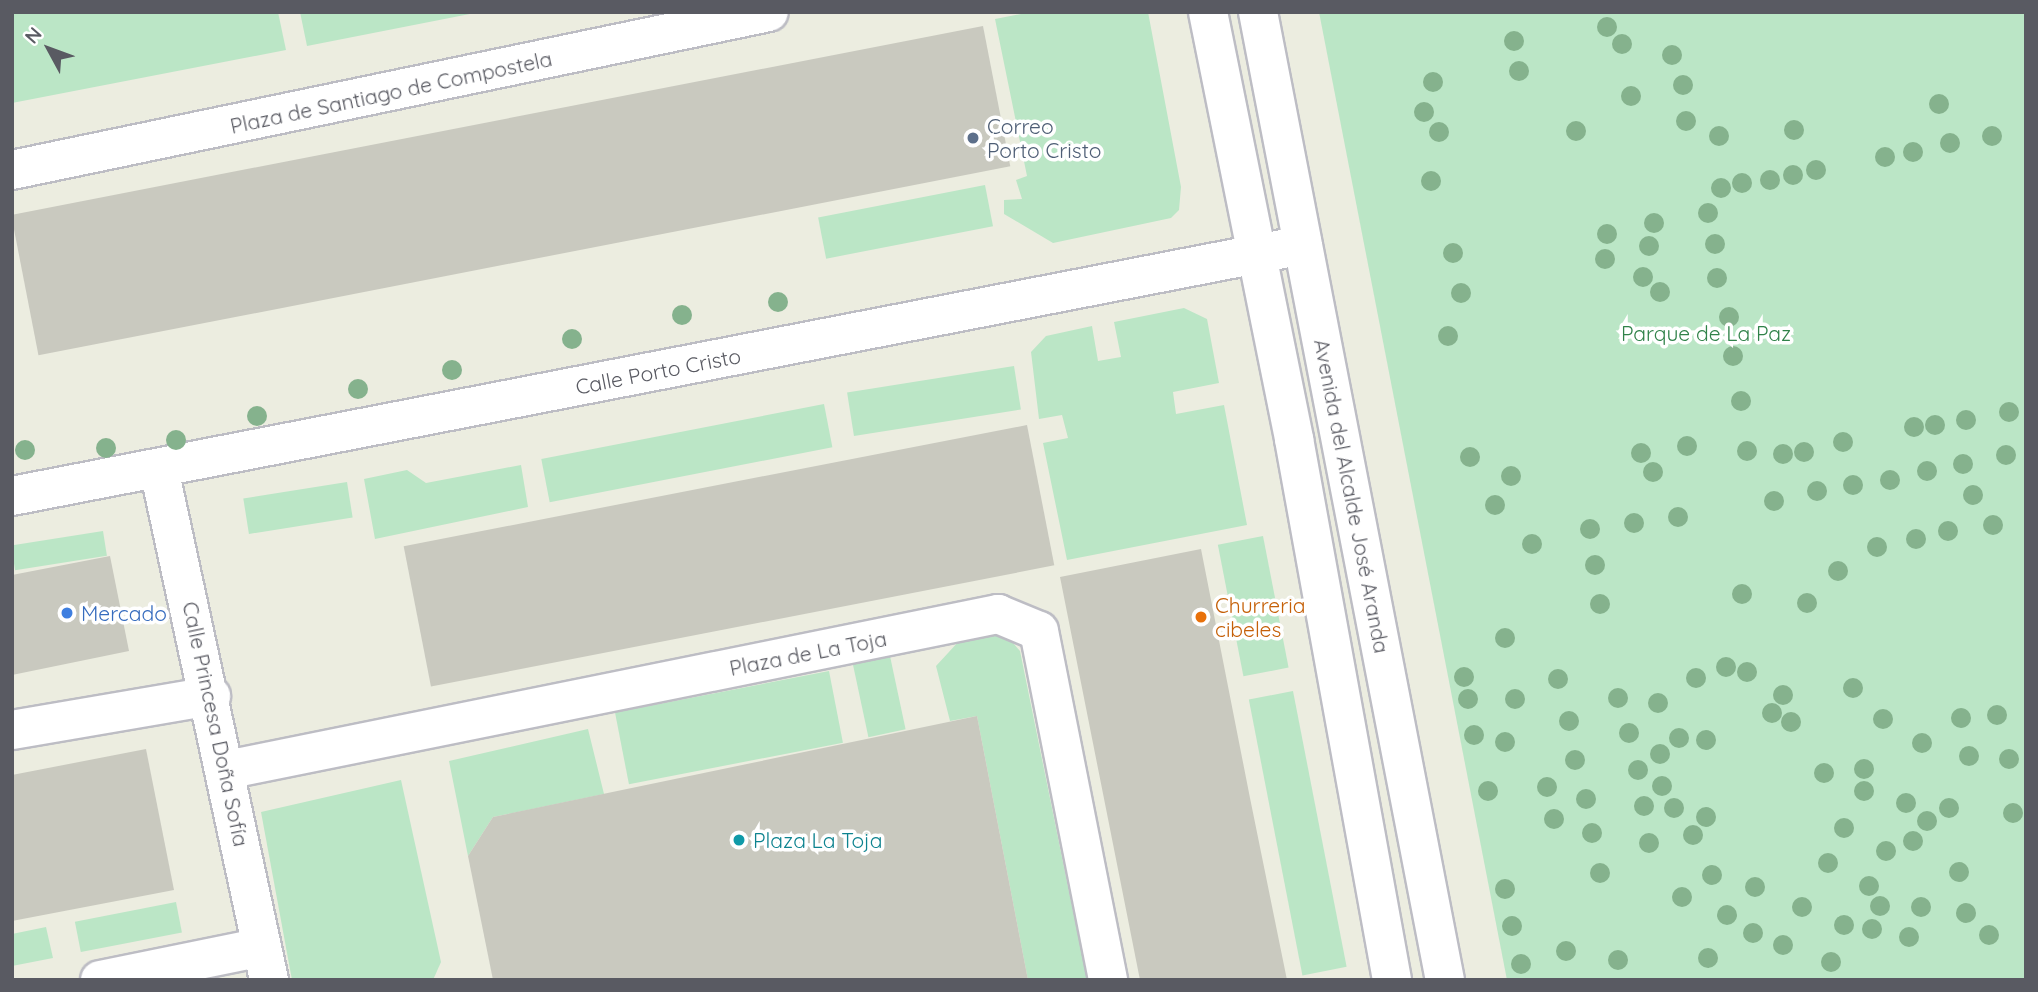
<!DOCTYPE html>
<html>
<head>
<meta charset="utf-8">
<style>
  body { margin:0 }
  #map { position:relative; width:2038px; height:992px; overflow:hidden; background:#ecede0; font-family:Quicksand,sans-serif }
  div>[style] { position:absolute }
  .green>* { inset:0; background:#bbe6c6; transform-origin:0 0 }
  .building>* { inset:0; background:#c9c9bf; transform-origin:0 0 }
  .roads { filter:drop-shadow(2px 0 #bdbdc4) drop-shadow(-2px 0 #bdbdc4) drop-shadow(0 2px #bdbdc4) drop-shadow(0 -2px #bdbdc4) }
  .street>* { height:38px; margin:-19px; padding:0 19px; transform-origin:19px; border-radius:19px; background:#fff }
  .trees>* { width:20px; height:20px; margin:-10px; border-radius:50%; background:#85b28d }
  .dots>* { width:19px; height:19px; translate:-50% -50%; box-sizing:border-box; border:4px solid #fff; border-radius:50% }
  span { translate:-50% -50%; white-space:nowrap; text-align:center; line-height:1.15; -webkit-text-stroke:7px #fff; paint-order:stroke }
  .street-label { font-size:21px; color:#595a62 }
  .service-label { font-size:21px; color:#4e5e75 }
  .left { translate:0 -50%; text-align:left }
  .park-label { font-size:21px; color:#308249 }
  .food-label { font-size:21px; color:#c56008 }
  .shop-label { font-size:21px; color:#366cbe }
  .culture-label { font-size:21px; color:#0d838f }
  .frame { position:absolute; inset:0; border:14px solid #595a62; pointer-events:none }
  .north { position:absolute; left:14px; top:14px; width:70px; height:70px; -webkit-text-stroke:5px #fff; paint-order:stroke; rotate:311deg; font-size:19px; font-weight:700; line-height:28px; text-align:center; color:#595a62 }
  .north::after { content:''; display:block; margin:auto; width:24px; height:32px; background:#595a62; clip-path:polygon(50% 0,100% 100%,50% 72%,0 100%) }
</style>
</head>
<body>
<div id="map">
  <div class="green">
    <div style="clip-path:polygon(12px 12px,278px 12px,286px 50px,12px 103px)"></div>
    <div style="clip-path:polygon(300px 12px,480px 12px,307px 46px)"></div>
    <div style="clip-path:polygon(1031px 12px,1148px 12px,1181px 187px,1179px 210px,1171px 218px,1053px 243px,1004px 214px,1004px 200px,1022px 199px,1016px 180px,1027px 176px,995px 19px)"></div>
    <div style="clip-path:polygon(1319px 12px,2026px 12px,2026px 980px,1507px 980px)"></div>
    <div style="left:985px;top:185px;width:42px;height:170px;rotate:79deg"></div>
    <div style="clip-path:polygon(1184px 308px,1207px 319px,1219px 383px,1173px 392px,1176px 414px,1224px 405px,1247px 525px,1067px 560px,1043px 443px,1068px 438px,1062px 415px,1039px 419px,1031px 352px,1046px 336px,1092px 326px,1098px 361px,1121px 357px,1114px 322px)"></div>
    <div style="left:1014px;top:366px;width:44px;height:169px;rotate:81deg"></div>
    <div style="left:824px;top:404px;width:44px;height:288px;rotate:79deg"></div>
    <div style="clip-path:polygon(521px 465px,528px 507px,375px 539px,364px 479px,407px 470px,426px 483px)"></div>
    <div style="left:347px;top:482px;width:36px;height:105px;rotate:81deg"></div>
    <div style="left:103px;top:531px;width:25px;height:93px;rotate:81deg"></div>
    <div style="left:1263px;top:536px;width:134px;height:46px;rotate:79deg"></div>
    <div style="clip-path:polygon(986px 636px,1007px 636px,1020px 651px,1087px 980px,1028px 980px,977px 716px,950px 721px,936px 666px,960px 640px)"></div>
    <div style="left:890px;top:656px;width:75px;height:38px;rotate:78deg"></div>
    <div style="left:829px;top:671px;width:73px;height:218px;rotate:79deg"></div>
    <div style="left:1293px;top:691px;width:281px;height:45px;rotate:79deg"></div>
    <div style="clip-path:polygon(588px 729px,604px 794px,493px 817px,468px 856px,449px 761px)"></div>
    <div style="clip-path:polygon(401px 780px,441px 962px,433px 980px,292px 980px,261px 812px)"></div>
    <div style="left:176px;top:902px;width:31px;height:103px;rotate:79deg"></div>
    <div style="clip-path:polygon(46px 927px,53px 958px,12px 966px,12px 934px)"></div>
  </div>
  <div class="building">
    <div style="left:983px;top:26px;width:143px;height:990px;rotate:79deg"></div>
    <div style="left:1027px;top:425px;width:143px;height:635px;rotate:79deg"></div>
    <div style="clip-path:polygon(1201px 549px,1250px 798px,1287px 980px,1140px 980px,1060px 577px)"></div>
    <div style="clip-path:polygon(110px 556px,129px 651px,12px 675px,12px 575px)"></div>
    <div style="clip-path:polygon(977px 716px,1028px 980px,493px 980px,468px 856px,493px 817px)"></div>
    <div style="clip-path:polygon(146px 749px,174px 890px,12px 921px,12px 775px)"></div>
  </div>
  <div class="roads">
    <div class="street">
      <div style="left:1208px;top:12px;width:436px;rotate:78.6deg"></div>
      <div style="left:1294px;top:439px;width:550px;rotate:79.73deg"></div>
      <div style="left:1258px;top:12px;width:986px;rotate:79.07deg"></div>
      <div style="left:12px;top:170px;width:773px;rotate:-11.79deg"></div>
      <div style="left:159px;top:469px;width:523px;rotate:77.85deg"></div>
      <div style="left:12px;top:496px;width:1315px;rotate:-11deg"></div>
      <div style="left:12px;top:730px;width:202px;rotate:-9.7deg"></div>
      <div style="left:226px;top:770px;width:788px;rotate:-11.42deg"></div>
      <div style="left:998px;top:614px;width:44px;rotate:22.5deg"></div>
      <div style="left:1039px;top:631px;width:356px;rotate:78.8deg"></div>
      <div style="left:100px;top:980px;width:165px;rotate:-11.5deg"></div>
    </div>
  </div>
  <div class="trees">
    <div style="left:1607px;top:27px"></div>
    <div style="left:1514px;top:41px"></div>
    <div style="left:1622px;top:44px"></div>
    <div style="left:1672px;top:55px"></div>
    <div style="left:1519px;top:71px"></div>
    <div style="left:1433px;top:82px"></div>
    <div style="left:1683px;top:85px"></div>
    <div style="left:1631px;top:96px"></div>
    <div style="left:1939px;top:104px"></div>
    <div style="left:1424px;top:112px"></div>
    <div style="left:1686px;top:121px"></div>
    <div style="left:1794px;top:130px"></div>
    <div style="left:1576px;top:131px"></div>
    <div style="left:1439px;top:132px"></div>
    <div style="left:1719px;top:136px"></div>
    <div style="left:1992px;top:136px"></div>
    <div style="left:1950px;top:143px"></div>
    <div style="left:1913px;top:152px"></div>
    <div style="left:1885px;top:157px"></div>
    <div style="left:1816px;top:170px"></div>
    <div style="left:1793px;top:175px"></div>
    <div style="left:1770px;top:180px"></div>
    <div style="left:1431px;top:181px"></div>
    <div style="left:1742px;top:183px"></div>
    <div style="left:1721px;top:188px"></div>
    <div style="left:1708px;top:213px"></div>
    <div style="left:1654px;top:223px"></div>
    <div style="left:1607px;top:234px"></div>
    <div style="left:1715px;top:244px"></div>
    <div style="left:1649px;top:246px"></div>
    <div style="left:1453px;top:253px"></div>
    <div style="left:1605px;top:259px"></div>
    <div style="left:1643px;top:277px"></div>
    <div style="left:1717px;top:278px"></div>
    <div style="left:1660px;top:292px"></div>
    <div style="left:1461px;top:293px"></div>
    <div style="left:778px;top:302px"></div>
    <div style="left:682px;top:315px"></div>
    <div style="left:1729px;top:317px"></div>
    <div style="left:1448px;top:336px"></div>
    <div style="left:572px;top:339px"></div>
    <div style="left:1733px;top:356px"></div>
    <div style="left:452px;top:370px"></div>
    <div style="left:358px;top:389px"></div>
    <div style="left:1741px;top:401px"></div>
    <div style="left:2009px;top:412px"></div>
    <div style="left:257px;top:416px"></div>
    <div style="left:1966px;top:420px"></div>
    <div style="left:1935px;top:425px"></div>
    <div style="left:1914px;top:427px"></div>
    <div style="left:176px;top:440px"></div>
    <div style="left:1843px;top:442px"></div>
    <div style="left:1687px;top:446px"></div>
    <div style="left:106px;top:448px"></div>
    <div style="left:25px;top:450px"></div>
    <div style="left:1747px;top:451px"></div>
    <div style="left:1804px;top:452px"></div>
    <div style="left:1641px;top:453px"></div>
    <div style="left:1783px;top:454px"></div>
    <div style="left:2006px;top:455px"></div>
    <div style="left:1470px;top:457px"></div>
    <div style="left:1963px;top:464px"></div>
    <div style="left:1927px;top:471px"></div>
    <div style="left:1653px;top:472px"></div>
    <div style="left:1511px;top:476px"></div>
    <div style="left:1890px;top:480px"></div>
    <div style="left:1853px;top:485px"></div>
    <div style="left:1817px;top:491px"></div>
    <div style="left:1973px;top:495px"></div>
    <div style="left:1774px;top:501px"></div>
    <div style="left:1495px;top:505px"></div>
    <div style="left:1678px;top:517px"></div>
    <div style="left:1634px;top:523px"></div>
    <div style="left:1993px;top:525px"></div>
    <div style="left:1590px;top:529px"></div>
    <div style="left:1948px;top:531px"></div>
    <div style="left:1916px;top:539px"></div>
    <div style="left:1532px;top:544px"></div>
    <div style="left:1877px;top:547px"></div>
    <div style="left:1595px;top:565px"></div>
    <div style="left:1838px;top:571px"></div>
    <div style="left:1742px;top:594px"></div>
    <div style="left:1807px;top:603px"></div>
    <div style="left:1600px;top:604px"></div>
    <div style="left:1505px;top:638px"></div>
    <div style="left:1726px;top:667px"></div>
    <div style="left:1747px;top:672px"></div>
    <div style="left:1464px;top:677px"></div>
    <div style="left:1696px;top:678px"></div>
    <div style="left:1558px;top:679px"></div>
    <div style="left:1853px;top:688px"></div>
    <div style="left:1783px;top:695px"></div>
    <div style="left:1618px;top:698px"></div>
    <div style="left:1468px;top:699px"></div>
    <div style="left:1515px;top:699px"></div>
    <div style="left:1658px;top:703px"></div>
    <div style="left:1772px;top:713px"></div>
    <div style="left:1997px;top:715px"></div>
    <div style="left:1961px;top:718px"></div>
    <div style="left:1883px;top:719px"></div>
    <div style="left:1569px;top:721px"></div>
    <div style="left:1791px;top:722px"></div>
    <div style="left:1629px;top:733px"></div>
    <div style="left:1474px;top:735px"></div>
    <div style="left:1679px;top:738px"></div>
    <div style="left:1706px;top:740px"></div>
    <div style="left:1505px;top:742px"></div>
    <div style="left:1922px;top:743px"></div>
    <div style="left:1660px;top:754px"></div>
    <div style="left:1969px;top:756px"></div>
    <div style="left:2009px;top:759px"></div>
    <div style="left:1575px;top:760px"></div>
    <div style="left:1864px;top:769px"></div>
    <div style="left:1638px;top:770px"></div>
    <div style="left:1824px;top:773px"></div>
    <div style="left:1662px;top:786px"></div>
    <div style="left:1547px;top:787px"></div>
    <div style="left:1488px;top:791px"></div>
    <div style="left:1864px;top:791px"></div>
    <div style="left:1586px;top:799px"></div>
    <div style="left:1906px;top:803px"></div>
    <div style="left:1644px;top:806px"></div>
    <div style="left:1674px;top:808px"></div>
    <div style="left:1949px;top:808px"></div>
    <div style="left:2013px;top:813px"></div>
    <div style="left:1706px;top:817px"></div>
    <div style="left:1554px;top:819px"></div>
    <div style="left:1927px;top:821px"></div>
    <div style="left:1844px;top:828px"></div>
    <div style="left:1592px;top:833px"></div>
    <div style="left:1693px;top:835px"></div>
    <div style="left:1913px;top:841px"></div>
    <div style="left:1649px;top:843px"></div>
    <div style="left:1886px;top:851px"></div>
    <div style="left:1828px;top:863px"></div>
    <div style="left:1959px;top:872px"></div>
    <div style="left:1600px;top:873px"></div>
    <div style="left:1712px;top:875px"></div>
    <div style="left:1869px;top:886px"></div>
    <div style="left:1755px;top:887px"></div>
    <div style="left:1505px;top:889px"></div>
    <div style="left:1682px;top:897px"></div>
    <div style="left:1880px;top:906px"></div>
    <div style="left:1802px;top:907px"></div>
    <div style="left:1921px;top:907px"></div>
    <div style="left:1966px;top:913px"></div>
    <div style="left:1727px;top:915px"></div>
    <div style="left:1844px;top:925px"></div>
    <div style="left:1512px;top:926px"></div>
    <div style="left:1872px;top:929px"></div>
    <div style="left:1753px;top:933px"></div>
    <div style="left:1989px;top:935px"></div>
    <div style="left:1909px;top:937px"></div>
    <div style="left:1783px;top:945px"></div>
    <div style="left:1566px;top:951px"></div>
    <div style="left:1708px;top:958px"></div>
    <div style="left:1618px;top:960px"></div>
    <div style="left:1831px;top:962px"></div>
    <div style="left:1521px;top:964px"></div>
  </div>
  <div class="dots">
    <div style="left:973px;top:138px;background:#5c6f8a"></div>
    <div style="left:67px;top:613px;background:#3f7fe0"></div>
    <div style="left:1201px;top:617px;background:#e8710a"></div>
    <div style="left:739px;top:840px;background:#0f9aa8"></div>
  </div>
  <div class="street-label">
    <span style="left:391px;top:92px;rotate:-12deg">Plaza de Santiago de Compostela</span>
    <span style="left:658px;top:371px;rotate:-11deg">Calle Porto Cristo</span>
    <span style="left:1352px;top:496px;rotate:79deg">Avenida del Alcalde José Aranda</span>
    <span style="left:808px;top:653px;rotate:-11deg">Plaza de La Toja</span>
    <span style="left:216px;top:724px;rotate:78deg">Calle Princesa Doña Sofía</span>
  </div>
  <div class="service-label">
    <span class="left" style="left:987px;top:138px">Correo<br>Porto Cristo</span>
  </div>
  <div class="park-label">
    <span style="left:1706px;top:333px">Parque de La Paz</span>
  </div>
  <div class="food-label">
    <span class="left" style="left:1215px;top:617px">Churreria<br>cibeles</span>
  </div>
  <div class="shop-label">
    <span class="left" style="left:81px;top:613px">Mercado</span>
  </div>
  <div class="culture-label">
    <span class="left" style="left:753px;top:840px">Plaza La Toja</span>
  </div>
  <div class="frame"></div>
  <div class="north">N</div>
</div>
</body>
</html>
